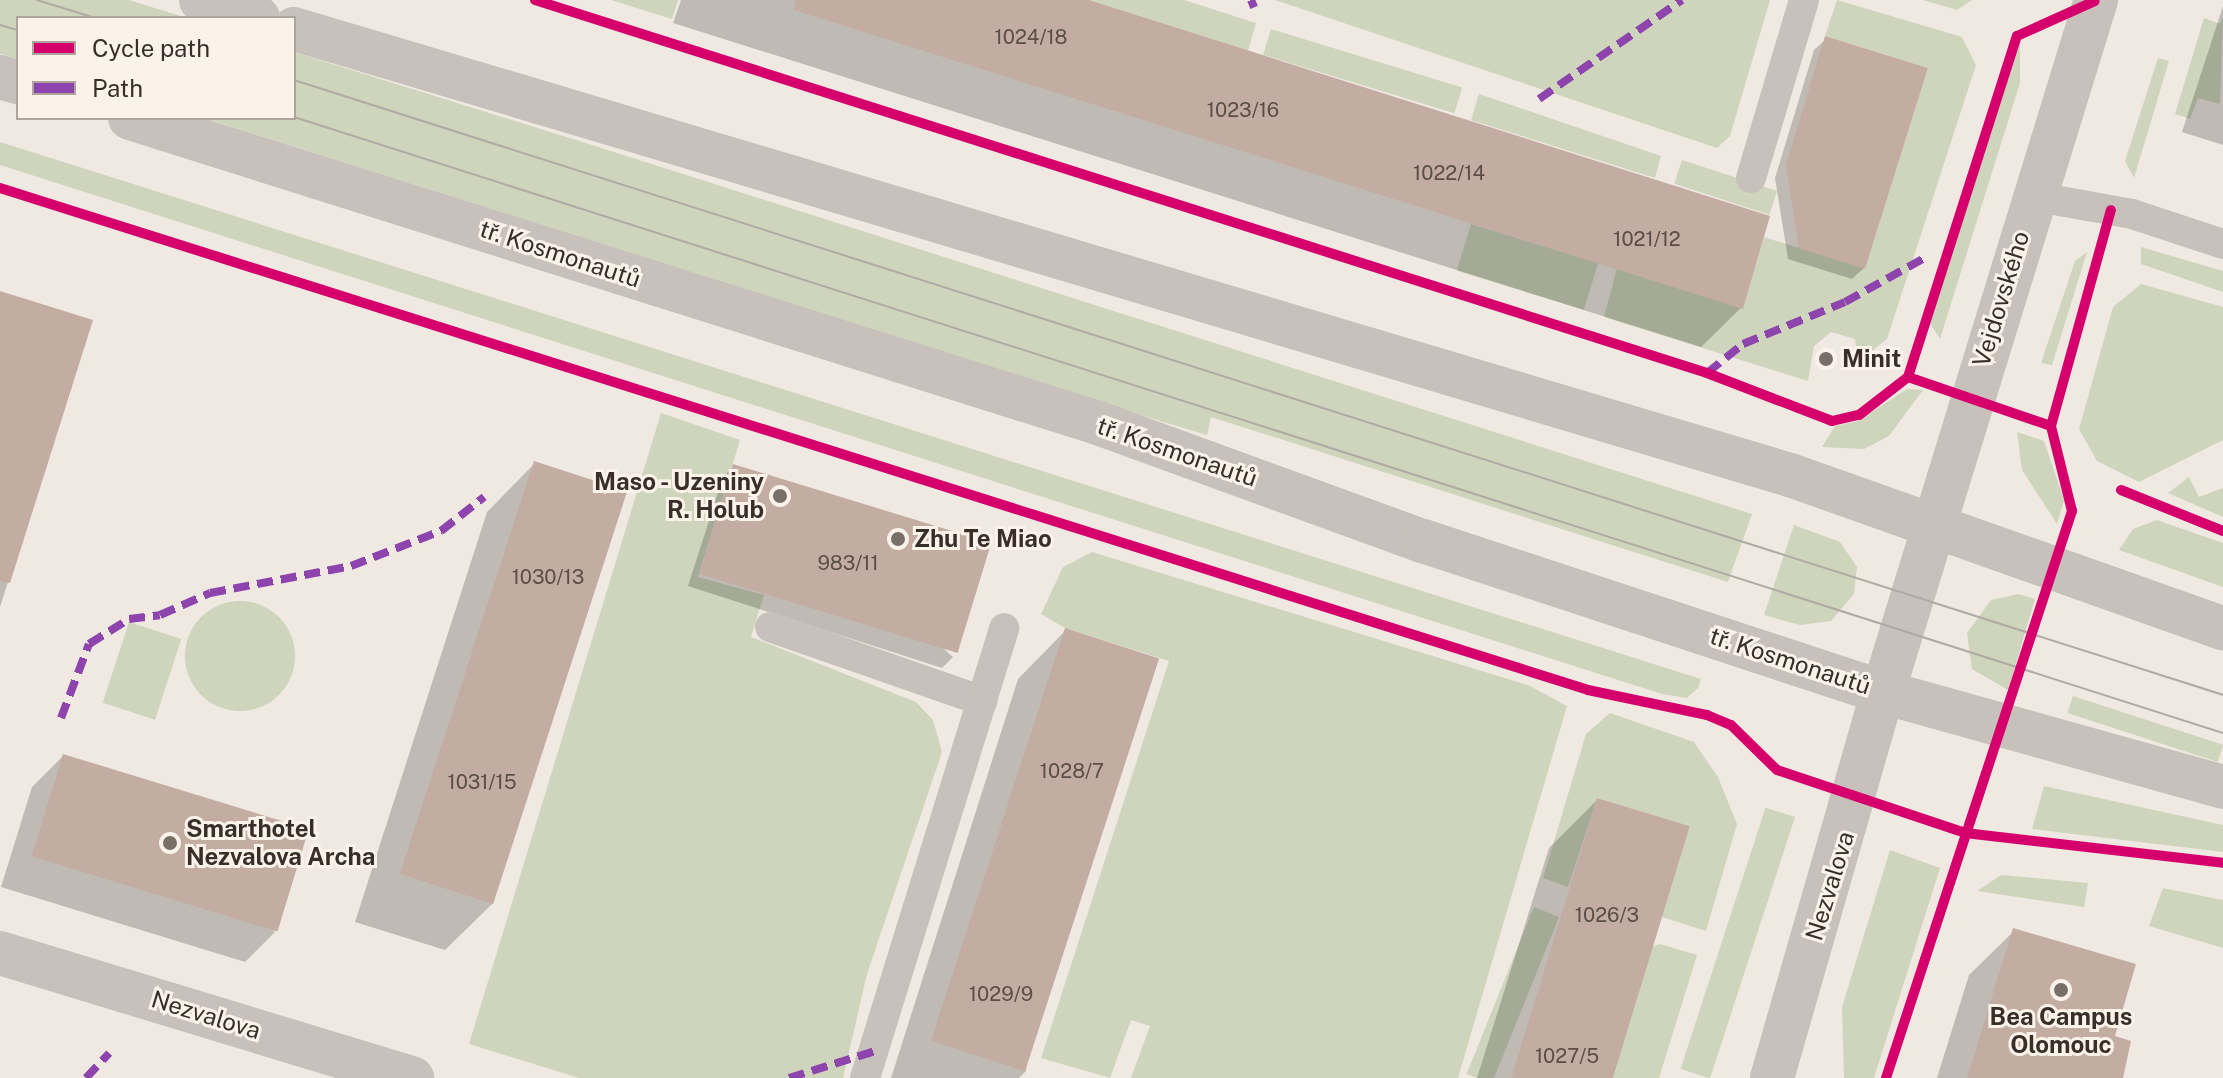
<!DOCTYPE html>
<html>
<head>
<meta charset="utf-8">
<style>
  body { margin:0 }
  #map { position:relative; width:2223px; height:1078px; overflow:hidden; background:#efe9e2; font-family:"Public Sans",sans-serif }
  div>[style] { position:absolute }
  .green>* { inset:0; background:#cfd5bc; transform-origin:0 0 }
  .round { border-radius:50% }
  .shadow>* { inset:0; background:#0003 }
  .building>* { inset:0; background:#c3ada3; transform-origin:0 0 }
  .service>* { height:30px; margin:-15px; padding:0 15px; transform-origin:15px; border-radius:15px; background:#c8c1bb }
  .minor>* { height:44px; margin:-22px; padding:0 22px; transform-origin:22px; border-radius:22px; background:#c8c1bb }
  .tertiary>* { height:44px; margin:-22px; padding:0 22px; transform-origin:22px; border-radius:22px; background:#c8c1bb }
  .tram>* { height:2px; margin:-1px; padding:0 1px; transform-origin:1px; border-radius:1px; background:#b0aaa5 }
  .quiet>* { height:8px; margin-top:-4px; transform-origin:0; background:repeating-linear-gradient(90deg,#8e44ad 0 16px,transparent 0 24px) }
  .cycleway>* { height:10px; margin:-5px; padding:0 5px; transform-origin:5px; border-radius:5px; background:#d6006c }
  .dots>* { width:22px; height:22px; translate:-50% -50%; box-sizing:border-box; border:4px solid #fbf3ea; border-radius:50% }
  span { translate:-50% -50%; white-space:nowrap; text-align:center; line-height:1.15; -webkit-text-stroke:6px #fbf3ea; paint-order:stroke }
  .number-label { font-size:20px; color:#5c4e47 }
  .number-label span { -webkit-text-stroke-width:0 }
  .street-label { font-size:24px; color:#392e28 }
  .poi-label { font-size:24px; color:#392e28; font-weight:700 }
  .left { translate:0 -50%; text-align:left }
  .right { translate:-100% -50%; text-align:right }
  .legend { position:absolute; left:16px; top:16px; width:280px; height:104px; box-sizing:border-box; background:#fbf3ea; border:2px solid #ada49c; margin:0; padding:10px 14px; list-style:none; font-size:24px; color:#392e28 }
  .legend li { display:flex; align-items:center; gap:16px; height:40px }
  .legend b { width:40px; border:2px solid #ada49c }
</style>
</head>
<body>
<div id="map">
  <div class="green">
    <div style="clip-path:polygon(0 0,129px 0,187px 18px,18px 18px,18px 59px,0 54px)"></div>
    <div style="clip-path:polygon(611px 0,678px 0,672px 19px)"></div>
    <div style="clip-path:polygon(1089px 0,1184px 0,1256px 23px,1248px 51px)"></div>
    <div style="clip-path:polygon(1275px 0,1770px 0,1730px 136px,1717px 148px)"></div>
    <div style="clip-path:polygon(1837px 0,1962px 37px,1976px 65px,1887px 339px,1859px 361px,1855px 339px,1831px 332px,1814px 346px,1808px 381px,1604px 317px,1617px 268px,1743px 308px,1764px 237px,1865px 268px,1928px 68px,1825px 36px)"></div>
    <div style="clip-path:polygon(1923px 0,1972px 0,1957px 10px)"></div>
    <div style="clip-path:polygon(2223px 17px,2220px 104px,2198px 98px,2190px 119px,2175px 114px,2204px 18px,2220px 24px)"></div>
    <div style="left:1271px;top:29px;width:200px;height:27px;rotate:17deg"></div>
    <div style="clip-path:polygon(2020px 43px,2020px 83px,1940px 339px,1930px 323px)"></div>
    <div style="clip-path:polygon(294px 52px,592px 145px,1752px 514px,1728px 582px,1211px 417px,1207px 435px,1147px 417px,204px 118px,294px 118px)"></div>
    <div style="clip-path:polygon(2158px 58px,2169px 61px,2134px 178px,2125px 161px)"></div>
    <div style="clip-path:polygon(1479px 94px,1661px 156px,1655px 178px,1471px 120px)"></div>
    <div style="clip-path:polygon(0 142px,1701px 679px,1698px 688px,1687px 698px,1662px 694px,0 165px)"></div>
    <div style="left:1682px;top:160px;width:100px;height:25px;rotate:18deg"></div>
    <div style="left:1471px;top:224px;width:133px;height:49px;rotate:17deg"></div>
    <div style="clip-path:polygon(2141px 247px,2223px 271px,2223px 292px,2141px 264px)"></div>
    <div style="clip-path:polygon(2087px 252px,2052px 365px,2041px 363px,2075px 261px)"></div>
    <div style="clip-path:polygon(2141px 284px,2223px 307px,2223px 440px,2139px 482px,2097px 461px,2079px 429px,2113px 307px)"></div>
    <div style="clip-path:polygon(1907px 389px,1923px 390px,1889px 436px,1864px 449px,1822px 447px,1835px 426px,1858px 421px)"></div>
    <div style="clip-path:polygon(661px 413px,740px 440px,698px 577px,764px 595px,751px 637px,916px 702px,933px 720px,942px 752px,867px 974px,843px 1078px,579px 1078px,469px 1044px)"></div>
    <div style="clip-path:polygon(2017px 432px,2044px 441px,2064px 500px,2057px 524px,2022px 470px)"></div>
    <div style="clip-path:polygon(2189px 477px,2199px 497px,2223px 488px,2223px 517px,2168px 493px)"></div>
    <div style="clip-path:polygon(2157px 520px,2223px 543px,2223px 587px,2119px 550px,2133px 529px)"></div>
    <div style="clip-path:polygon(1794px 525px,1840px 542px,1857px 567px,1854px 594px,1831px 621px,1800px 625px,1764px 615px)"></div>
    <div style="clip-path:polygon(1092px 552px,1528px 685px,1567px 706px,1458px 1078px,1131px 1078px,1150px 1026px,1131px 1020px,1110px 1078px,1041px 1058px,1169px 661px,1065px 628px,1041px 614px,1063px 567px)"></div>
    <div style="clip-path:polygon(2019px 594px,2035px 599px,2008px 690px,1972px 669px,1967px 633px,1991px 600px)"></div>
    <div class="round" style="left:185px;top:601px;width:110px;height:110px"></div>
    <div style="left:129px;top:622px;width:55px;height:85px;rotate:18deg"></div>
    <div style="left:2073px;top:696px;width:158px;height:18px;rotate:18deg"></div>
    <div style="clip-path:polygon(1610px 713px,1694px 742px,1718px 777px,1737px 824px,1706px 931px,1662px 917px,1689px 827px,1597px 798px,1568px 887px,1543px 878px,1586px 734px)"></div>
    <div style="clip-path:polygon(2044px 786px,2223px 825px,2223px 852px,2032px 829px)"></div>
    <div style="left:1795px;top:817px;width:275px;height:31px;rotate:108deg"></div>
    <div style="clip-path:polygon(1890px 850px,1940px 868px,1874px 1078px,1844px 1078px,1842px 1007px)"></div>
    <div style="clip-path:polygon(2001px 875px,2088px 883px,2084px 907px,1977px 891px)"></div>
    <div style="clip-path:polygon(2163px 888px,2223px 900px,2223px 948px,2149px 926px)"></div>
    <div style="left:1534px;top:907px;width:27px;height:180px;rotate:22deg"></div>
    <div style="clip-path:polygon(1660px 944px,1697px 955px,1659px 1078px,1611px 1078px,1652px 947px)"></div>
  </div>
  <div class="shadow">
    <div style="clip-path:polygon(681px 0,1084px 0,1741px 308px,1701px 347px,673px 23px)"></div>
    <div style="clip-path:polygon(2223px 6px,2223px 145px,2182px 132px)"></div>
    <div style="clip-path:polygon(1826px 39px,1864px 268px,1852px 279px,1788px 259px,1775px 178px,1814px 50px)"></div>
    <div style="clip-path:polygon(0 294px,91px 321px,0 607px)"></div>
    <div style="clip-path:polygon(534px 464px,493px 903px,445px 950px,355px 922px,487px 512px)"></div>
    <div style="clip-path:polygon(734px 466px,953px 657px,942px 668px,688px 586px,723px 477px)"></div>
    <div style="clip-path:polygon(1065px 631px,1026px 1071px,1019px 1078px,891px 1078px,1018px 679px)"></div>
    <div style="clip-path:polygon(63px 756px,275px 932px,245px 962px,1px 887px,32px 787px)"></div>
    <div style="clip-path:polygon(1597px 800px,1609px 1078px,1477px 1078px,1549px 848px)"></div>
    <div style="clip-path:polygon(2014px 931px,2113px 1038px,2121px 1078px,1937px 1078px,1969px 975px)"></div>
  </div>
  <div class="building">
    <div style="clip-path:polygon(796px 0,1089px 0,1770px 216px,1743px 309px,794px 10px)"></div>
    <div style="clip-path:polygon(1825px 36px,1928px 68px,1865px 269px,1799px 248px,1786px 165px)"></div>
    <div style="clip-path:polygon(0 291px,93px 320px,10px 583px,0 581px)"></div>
    <div style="left:534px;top:461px;width:98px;height:434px;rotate:18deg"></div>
    <div style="left:733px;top:464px;width:270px;height:115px;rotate:17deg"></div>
    <div style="left:1065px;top:628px;width:99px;height:434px;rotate:18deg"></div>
    <div style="left:63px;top:754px;width:257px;height:107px;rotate:17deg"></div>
    <div style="left:1597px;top:798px;width:97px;height:294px;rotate:17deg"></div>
    <div style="clip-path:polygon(2013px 928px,2136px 964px,2115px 1036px,2131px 1041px,2123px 1078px,1967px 1078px)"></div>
  </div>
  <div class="service">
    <div style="left:1751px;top:178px;width:186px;rotate:-73.4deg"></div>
    <div style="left:2032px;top:196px;width:102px;rotate:10.2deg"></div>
    <div style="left:2132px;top:214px;width:96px;rotate:18.2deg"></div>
    <div style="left:770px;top:627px;width:225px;rotate:19.2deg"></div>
    <div style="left:865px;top:1078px;width:471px;rotate:-72.8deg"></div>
  </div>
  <div class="minor">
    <div style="left:0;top:953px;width:431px;rotate:16.9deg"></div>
    <div style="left:1772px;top:1078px;width:402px;rotate:-74deg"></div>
  </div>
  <div class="tertiary">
    <div style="left:201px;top:0;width:60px;rotate:17.5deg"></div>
    <div style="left:294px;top:29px;width:1561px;rotate:16.6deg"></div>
    <div style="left:1790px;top:475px;width:459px;rotate:19.5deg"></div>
    <div style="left:0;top:77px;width:19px;rotate:16deg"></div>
    <div style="left:130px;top:118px;width:1015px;rotate:17.49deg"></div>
    <div style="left:1098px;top:423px;width:346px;rotate:20deg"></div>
    <div style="left:1423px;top:541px;width:484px;rotate:18.2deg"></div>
    <div style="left:1883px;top:692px;width:353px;rotate:15.6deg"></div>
    <div style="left:1883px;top:692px;width:724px;rotate:-72.89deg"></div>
  </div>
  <div class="tram">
    <div style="left:37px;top:0;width:61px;rotate:17.2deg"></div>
    <div style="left:0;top:25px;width:19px;rotate:16deg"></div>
    <div style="left:294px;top:80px;width:2025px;rotate:17.68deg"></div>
    <div style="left:294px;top:117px;width:2025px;rotate:17.71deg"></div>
  </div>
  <div class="quiet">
    <div style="left:1251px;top:0;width:8px;rotate:67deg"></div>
    <div style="left:1539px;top:99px;width:174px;rotate:-34.7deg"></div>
    <div style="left:1707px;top:373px;width:46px;rotate:-38.9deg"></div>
    <div style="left:1743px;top:344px;width:110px;rotate:-22.4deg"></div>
    <div style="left:1845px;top:302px;width:95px;rotate:-29deg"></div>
    <div style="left:61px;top:718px;width:79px;rotate:-69.3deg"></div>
    <div style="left:89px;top:644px;width:47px;rotate:-32deg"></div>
    <div style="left:129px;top:619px;width:31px;rotate:-7deg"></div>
    <div style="left:160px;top:615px;width:55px;rotate:-23.7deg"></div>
    <div style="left:210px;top:593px;width:144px;rotate:-10.8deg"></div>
    <div style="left:351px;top:566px;width:97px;rotate:-21.3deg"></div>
    <div style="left:441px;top:531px;width:55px;rotate:-38.3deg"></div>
    <div style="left:86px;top:1078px;width:34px;rotate:-47deg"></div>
    <div style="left:789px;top:1078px;width:90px;rotate:-17.4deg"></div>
  </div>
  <div class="cycleway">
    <div style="left:535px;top:0;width:1230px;rotate:17.65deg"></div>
    <div style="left:1707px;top:373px;width:134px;rotate:21deg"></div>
    <div style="left:1832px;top:421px;width:28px;rotate:-13deg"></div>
    <div style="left:1859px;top:415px;width:62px;rotate:-37.8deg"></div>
    <div style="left:0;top:188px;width:1665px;rotate:17.54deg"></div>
    <div style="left:1588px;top:690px;width:122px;rotate:11.9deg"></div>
    <div style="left:1707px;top:715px;width:26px;rotate:23deg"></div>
    <div style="left:1731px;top:725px;width:64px;rotate:44.4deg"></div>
    <div style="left:1777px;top:770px;width:198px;rotate:18.5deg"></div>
    <div style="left:1965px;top:833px;width:260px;rotate:6.6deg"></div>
    <div style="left:2051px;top:426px;width:224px;rotate:-74.5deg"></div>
    <div style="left:2121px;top:490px;width:110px;rotate:21.9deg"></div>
    <div style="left:1886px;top:1078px;width:597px;rotate:-71.84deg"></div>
    <div style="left:2072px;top:511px;width:88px;rotate:-103.9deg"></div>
    <div style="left:2051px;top:426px;width:151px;rotate:-161.1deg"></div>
    <div style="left:1908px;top:377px;width:358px;rotate:-72.3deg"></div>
    <div style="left:2017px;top:36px;width:85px;rotate:-24.2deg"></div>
  </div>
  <div class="dots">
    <div style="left:1826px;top:359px;background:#796f69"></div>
    <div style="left:780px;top:496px;background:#796f69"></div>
    <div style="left:898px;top:539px;background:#796f69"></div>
    <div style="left:170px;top:843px;background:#796f69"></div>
    <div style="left:2061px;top:990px;background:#796f69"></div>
  </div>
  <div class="number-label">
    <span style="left:1031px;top:37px">1024/18</span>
    <span style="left:1243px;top:110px">1023/16</span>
    <span style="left:1449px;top:173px">1022/14</span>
    <span style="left:1647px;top:239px">1021/12</span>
    <span style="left:848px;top:563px">983/11</span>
    <span style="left:548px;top:577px">1030/13</span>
    <span style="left:1072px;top:771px">1028/7</span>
    <span style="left:482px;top:782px">1031/15</span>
    <span style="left:1607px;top:915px">1026/3</span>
    <span style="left:1001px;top:994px">1029/9</span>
    <span style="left:1567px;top:1056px">1027/5</span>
  </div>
  <div class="street-label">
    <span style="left:560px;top:254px;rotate:18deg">tř. Kosmonautů</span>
    <span style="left:2001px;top:299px;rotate:-73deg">Vejdovského</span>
    <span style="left:1177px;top:452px;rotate:19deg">tř. Kosmonautů</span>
    <span style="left:1790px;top:661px;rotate:18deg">tř. Kosmonautů</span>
    <span style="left:1830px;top:886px;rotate:-73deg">Nezvalova</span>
    <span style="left:206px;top:1015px;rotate:17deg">Nezvalova</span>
  </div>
  <div class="poi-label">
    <span class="left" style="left:1842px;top:359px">Minit</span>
    <span class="right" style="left:764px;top:496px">Maso - Uzeniny<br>R. Holub</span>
    <span class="left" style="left:914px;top:539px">Zhu Te Miao</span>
    <span class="left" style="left:186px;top:843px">Smarthotel<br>Nezvalova Archa</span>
    <span style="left:2061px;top:1031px">Bea Campus<br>Olomouc</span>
  </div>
  <ul class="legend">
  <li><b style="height:10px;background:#d6006c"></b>Cycle path</li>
  <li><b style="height:10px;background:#8e44ad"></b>Path</li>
  </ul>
</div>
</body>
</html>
